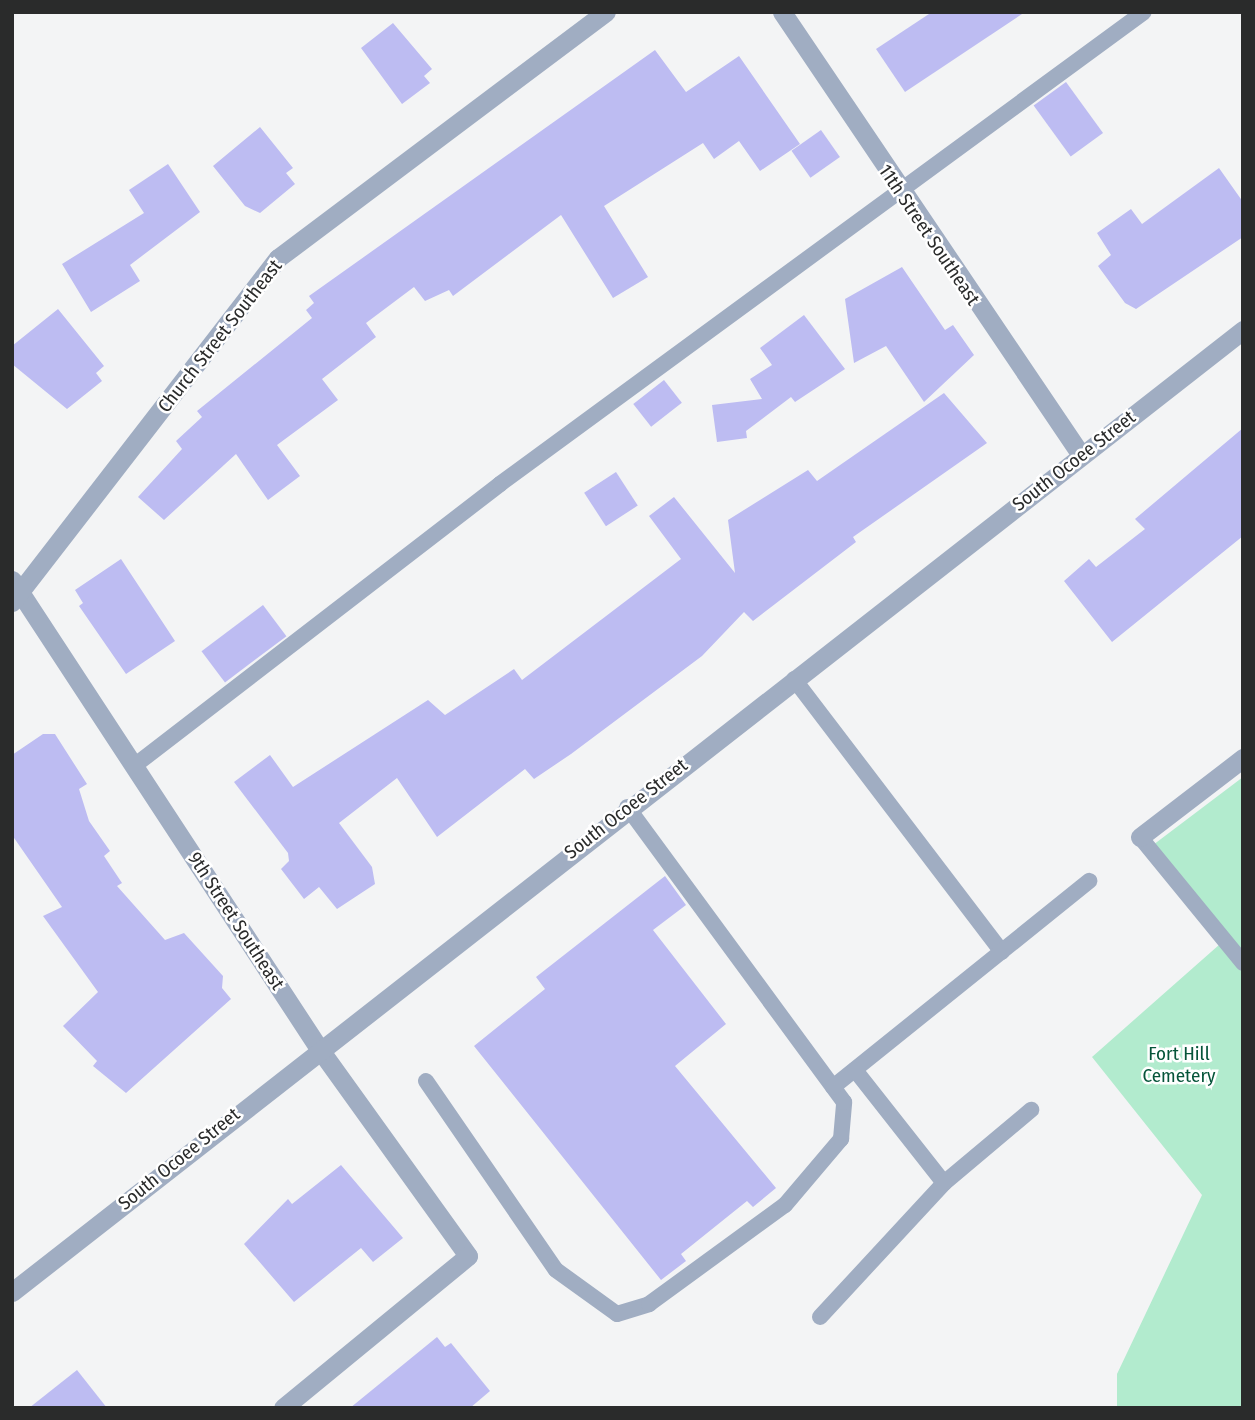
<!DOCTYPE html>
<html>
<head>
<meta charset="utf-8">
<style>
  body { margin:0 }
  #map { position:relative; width:1255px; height:1420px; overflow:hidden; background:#f3f4f5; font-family:"Fira Sans Condensed",sans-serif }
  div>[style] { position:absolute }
  .green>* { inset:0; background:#b2ebce }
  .building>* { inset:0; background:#bdbcf2; transform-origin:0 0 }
  .service>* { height:16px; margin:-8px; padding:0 8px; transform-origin:8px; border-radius:8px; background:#a0adc2 }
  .minor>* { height:19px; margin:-9.5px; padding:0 9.5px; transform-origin:9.5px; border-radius:9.5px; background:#a0adc2 }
  .tertiary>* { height:19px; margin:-9.5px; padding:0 9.5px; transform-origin:9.5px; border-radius:9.5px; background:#a0adc2 }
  span { translate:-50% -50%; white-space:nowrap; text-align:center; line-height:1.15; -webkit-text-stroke:5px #fff; paint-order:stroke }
  .street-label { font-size:19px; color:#2a2b2b }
  .park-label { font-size:19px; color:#06553a }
  .frame { position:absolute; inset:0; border:14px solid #2a2b2b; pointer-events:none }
</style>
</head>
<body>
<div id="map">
  <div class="green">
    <div style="clip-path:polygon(1243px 777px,1243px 1408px,1117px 1408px,1117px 1374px,1202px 1195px,1092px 1057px,1228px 937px,1153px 845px)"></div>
  </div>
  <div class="building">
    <div style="clip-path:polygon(932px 12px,1025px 12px,905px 92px,876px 49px)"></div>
    <div style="clip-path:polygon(393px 23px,432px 69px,424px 76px,430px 83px,402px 104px,361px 48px)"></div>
    <div style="clip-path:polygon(655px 50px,686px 92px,739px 56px,800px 144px,760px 171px,739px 141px,714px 159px,703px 143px,604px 206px,648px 277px,613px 298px,561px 215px,453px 296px,449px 290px,425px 301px,414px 287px,366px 323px,376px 337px,322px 379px,338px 400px,277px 445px,300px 476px,268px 500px,236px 454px,164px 520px,138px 497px,182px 449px,176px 441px,202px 417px,197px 411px,312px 318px,306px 310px,314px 303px,309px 296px)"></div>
    <div style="left:1066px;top:82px;width:63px;height:40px;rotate:54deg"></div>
    <div style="clip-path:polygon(260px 127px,293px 168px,286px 173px,295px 184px,260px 213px,245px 206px,213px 166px)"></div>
    <div style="left:821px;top:130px;width:33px;height:36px;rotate:55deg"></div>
    <div style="clip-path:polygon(168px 164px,200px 212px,130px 265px,140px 281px,91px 312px,62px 264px,144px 213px,129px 190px)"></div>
    <div style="clip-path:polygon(1219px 168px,1243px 202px,1243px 237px,1136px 309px,1125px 303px,1098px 266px,1111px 255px,1097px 233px,1131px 209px,1142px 224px)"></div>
    <div style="clip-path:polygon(902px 267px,945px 330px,953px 325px,974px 355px,924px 402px,886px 346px,854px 363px,845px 299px)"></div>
    <div style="clip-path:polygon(58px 309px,104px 366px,96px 373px,102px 381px,67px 409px,12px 364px,12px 346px)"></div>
    <div style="clip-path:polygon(804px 315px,845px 369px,795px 402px,791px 397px,746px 431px,747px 438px,717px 442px,712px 405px,762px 399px,750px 379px,772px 365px,760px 348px)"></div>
    <div style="left:664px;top:380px;width:29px;height:39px;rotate:52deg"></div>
    <div style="clip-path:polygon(944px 393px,987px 443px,853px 537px,856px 542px,753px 621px,744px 612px,702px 656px,571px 754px,534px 779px,525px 769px,437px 837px,397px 778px,339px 823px,372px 867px,375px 884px,337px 909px,319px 887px,304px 899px,281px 869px,289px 861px,288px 853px,234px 782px,270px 755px,293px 787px,428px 700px,445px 715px,514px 669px,522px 680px,681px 559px,649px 516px,674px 497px,735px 573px,728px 520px,808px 470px,817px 481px)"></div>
    <div style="clip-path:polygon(1243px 428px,1243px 536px,1112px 642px,1064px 581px,1089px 559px,1096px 567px,1145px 529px,1135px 519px)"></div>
    <div style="left:616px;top:472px;width:40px;height:38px;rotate:57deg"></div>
    <div style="clip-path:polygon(121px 559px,175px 641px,126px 674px,79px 606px,83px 603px,75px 590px)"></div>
    <div style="left:263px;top:605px;width:39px;height:77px;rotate:53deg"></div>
    <div style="clip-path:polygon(43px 734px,55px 734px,87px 784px,79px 789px,89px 821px,110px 851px,104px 856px,122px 883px,117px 886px,165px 940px,184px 933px,223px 976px,222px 988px,231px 999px,126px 1093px,93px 1066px,97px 1061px,63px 1026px,98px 992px,43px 916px,62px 907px,12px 835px,12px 755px)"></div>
    <div style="clip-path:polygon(665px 876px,686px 905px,653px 930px,726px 1024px,675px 1066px,776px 1188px,753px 1207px,747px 1201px,681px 1254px,686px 1261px,661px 1280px,474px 1046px,545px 989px,536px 977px)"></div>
    <div style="clip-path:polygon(341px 1165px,403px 1238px,373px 1262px,361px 1248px,294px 1302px,244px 1244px,288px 1199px,292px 1204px)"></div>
    <div style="clip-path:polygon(437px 1337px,445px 1347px,451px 1343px,490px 1391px,470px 1408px,350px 1408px)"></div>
    <div style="clip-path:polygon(77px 1370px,107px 1408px,29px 1408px)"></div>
  </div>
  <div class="service">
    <div style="left:794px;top:679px;width:343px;rotate:52.7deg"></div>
    <div style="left:134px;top:766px;width:462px;rotate:-37.6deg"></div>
    <div style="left:500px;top:484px;width:798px;rotate:-36.24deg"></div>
    <div style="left:1140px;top:837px;width:163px;rotate:50.7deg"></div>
    <div style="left:426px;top:1081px;width:229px;rotate:55.5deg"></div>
    <div style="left:556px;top:1270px;width:75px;rotate:35.8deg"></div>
    <div style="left:617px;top:1314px;width:34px;rotate:-17deg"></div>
    <div style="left:649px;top:1304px;width:168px;rotate:-36.1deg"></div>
    <div style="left:785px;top:1205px;width:87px;rotate:-49.7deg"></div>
    <div style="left:841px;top:1139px;width:37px;rotate:-85deg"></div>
    <div style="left:844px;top:1102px;width:366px;rotate:-126.3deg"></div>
    <div style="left:833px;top:1087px;width:329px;rotate:-38.8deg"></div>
    <div style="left:944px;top:1183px;width:114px;rotate:-40deg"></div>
    <div style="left:820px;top:1317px;width:183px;rotate:-47.2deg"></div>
    <div style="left:944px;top:1183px;width:144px;rotate:-128.2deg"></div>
  </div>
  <div class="minor">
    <div style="left:782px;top:12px;width:534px;rotate:55.98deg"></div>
    <div style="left:12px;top:580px;width:558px;rotate:56.77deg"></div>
    <div style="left:318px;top:1047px;width:257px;rotate:54.3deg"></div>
    <div style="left:468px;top:1256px;width:239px;rotate:140.6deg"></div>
    <div style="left:12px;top:602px;width:435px;rotate:-52.3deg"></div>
    <div style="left:278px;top:258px;width:410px;rotate:-36.9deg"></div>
    <div style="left:1140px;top:837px;width:130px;rotate:-37.5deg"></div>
  </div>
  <div class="tertiary">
    <div style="left:12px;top:1292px;width:1562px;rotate:-38.01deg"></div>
  </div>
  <div class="street-label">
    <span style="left:929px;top:235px;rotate:56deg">11th Street Southeast</span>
    <span style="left:220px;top:336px;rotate:-52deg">Church Street Southeast</span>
    <span style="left:1074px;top:461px;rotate:-38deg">South Ocoee Street</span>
    <span style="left:626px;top:809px;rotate:-38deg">South Ocoee Street</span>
    <span style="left:236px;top:921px;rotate:57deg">9th Street Southeast</span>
    <span style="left:179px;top:1159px;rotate:-39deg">South Ocoee Street</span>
  </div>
  <div class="park-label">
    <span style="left:1179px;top:1065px">Fort Hill<br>Cemetery</span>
  </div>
  <div class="frame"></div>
</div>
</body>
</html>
